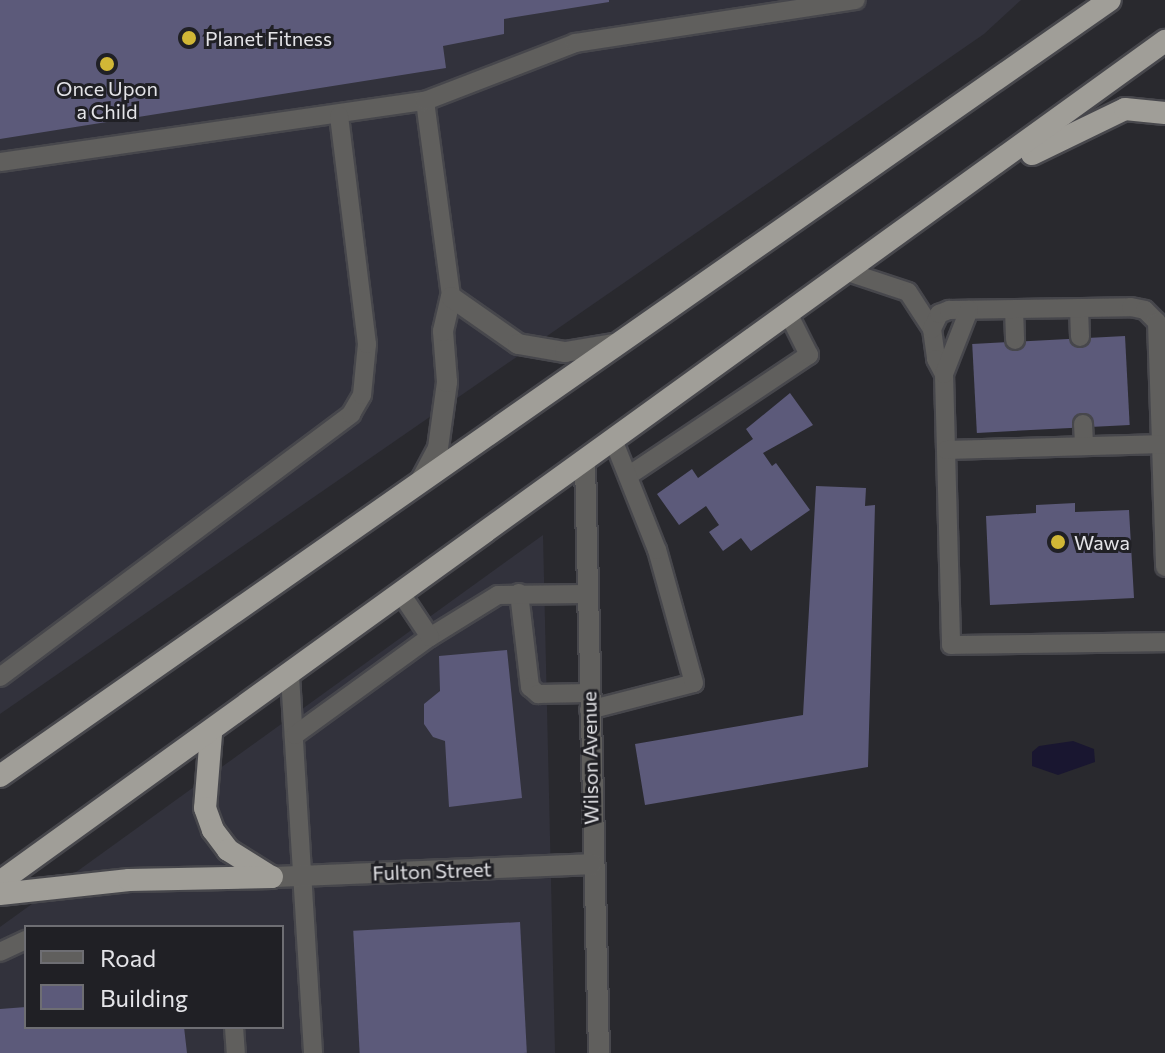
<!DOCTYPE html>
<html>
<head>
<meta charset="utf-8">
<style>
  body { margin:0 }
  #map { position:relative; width:1165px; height:1053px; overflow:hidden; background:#29292e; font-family:Commissioner,sans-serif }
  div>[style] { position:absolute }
  .built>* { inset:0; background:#32323c }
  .water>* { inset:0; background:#191630 }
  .building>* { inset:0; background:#5c5a7a; transform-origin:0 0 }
  .roads { filter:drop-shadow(2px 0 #47474c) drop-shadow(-2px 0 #47474c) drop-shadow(0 2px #47474c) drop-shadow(0 -2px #47474c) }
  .service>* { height:18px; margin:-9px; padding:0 9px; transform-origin:9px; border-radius:9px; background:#605f5d }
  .minor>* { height:20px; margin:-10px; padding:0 10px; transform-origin:10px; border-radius:10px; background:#605f5d }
  .trunk>* { height:22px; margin:-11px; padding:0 11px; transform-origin:11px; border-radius:11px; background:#a09e98 }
  .dots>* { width:22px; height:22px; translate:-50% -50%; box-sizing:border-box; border:4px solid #202025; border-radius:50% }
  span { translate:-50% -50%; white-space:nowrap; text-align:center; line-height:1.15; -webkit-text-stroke:6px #202025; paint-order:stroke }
  .poi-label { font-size:20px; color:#e4e4e8 }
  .left { translate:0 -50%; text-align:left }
  .street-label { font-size:20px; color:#e4e4e8 }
  .legend { position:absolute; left:24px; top:925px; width:260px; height:104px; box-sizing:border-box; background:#202025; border:2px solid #6e6e73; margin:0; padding:10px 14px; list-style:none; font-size:24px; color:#e4e4e8 }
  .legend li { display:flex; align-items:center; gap:16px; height:40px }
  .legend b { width:40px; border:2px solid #6e6e73 }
</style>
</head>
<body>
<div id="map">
  <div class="built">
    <div style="clip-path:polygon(0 0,1021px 0,984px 34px,0 714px)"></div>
    <div style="clip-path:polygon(evenodd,543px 535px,555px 1053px,0 1053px,0 927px,543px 535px,26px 927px,282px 927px,282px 1027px,26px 1027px,26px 927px)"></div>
  </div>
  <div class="water">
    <div style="clip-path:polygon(1073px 741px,1094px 749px,1095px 762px,1058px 775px,1032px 766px,1032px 752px,1039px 746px)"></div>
  </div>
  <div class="building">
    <div style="clip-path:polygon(0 0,609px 0,609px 2px,504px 19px,504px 34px,443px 46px,446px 68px,0 139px)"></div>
    <div style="left:1125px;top:336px;width:89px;height:153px;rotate:87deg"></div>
    <div style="clip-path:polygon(790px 393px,813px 425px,763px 453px,772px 466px,776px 463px,810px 510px,751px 551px,741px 538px,723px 551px,709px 532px,719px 525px,706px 506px,679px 525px,657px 494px,692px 469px,698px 478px,753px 439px,746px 429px)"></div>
    <div style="clip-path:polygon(816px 486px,866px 488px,865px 506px,875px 505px,868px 767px,645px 805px,635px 744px,803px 715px)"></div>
    <div style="clip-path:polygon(1075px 503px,1075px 512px,1129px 510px,1134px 598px,990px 605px,986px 516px,1036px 513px,1036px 505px)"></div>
    <div style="clip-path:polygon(507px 650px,522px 798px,449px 807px,445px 741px,433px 737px,424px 724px,424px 704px,440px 691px,439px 656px)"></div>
    <div style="left:520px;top:922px;width:131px;height:167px;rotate:87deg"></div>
    <div style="clip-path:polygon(26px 1007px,26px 1027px,184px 1027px,187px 1053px,0 1053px,0 1009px)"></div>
  </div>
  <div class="roads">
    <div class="service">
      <div style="left:425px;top:101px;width:198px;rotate:82.4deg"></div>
      <div style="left:0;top:162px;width:429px;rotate:-8.2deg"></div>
      <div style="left:425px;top:101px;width:161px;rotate:-21.1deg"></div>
      <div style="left:575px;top:43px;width:284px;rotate:-8.7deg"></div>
      <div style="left:848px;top:272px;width:63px;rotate:18.4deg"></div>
      <div style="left:908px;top:292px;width:44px;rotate:57deg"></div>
      <div style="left:932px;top:329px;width:30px;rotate:82deg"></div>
      <div style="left:936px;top:359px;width:17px;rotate:62deg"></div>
      <div style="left:944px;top:374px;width:271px;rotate:88.5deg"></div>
      <div style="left:951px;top:645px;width:214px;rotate:-0.8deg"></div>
      <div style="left:1079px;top:308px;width:29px;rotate:88deg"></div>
      <div style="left:1014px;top:309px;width:31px;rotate:88deg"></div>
      <div style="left:932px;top:329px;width:17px;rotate:-65deg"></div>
      <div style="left:939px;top:314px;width:11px;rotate:-22deg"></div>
      <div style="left:949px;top:310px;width:182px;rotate:-0.9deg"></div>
      <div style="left:1131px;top:307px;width:14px;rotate:12deg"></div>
      <div style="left:1145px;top:310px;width:17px;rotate:45deg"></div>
      <div style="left:1157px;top:322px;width:245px;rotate:88.1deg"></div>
      <div style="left:944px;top:374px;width:69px;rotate:-68.7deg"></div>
      <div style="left:1083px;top:424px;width:22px;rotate:87deg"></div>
      <div style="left:946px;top:450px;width:219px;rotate:-1.6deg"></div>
      <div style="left:628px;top:476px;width:218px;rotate:-33.8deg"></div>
      <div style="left:809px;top:355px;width:45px;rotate:-116.6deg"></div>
      <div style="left:519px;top:593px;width:95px;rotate:83.3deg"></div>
      <div style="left:530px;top:687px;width:11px;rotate:41deg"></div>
      <div style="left:538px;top:694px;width:51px;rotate:-1.1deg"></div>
      <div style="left:430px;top:637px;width:80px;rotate:-31.7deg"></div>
      <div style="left:498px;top:595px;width:89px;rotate:-0.6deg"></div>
      <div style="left:290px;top:676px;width:378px;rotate:86.5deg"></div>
      <div style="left:0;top:677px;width:439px;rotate:-36.8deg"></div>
      <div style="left:351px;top:414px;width:22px;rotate:-60deg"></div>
      <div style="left:362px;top:395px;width:51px;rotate:-84.4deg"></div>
      <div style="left:367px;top:344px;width:230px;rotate:-97deg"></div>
      <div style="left:589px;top:710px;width:108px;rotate:-14.4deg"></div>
      <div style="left:694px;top:683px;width:138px;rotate:-105.5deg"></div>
      <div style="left:657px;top:550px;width:116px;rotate:-111.7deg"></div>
      <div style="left:295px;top:735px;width:167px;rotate:-36deg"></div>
      <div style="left:430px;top:637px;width:50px;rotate:-123.7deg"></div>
      <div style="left:0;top:952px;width:29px;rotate:-25deg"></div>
      <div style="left:234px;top:1027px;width:26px;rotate:86deg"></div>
    </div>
    <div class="minor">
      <div style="left:585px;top:463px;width:590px;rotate:88.64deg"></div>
      <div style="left:420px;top:482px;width:38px;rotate:-62deg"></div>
      <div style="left:438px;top:448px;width:67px;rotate:-82.2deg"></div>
      <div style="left:447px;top:382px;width:51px;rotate:-94.5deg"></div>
      <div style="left:443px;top:331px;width:35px;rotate:-77deg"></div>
      <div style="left:451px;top:297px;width:82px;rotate:35deg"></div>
      <div style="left:518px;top:344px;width:48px;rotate:9.7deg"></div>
      <div style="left:565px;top:352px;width:50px;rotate:-9.3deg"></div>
      <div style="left:272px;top:877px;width:320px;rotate:-2.3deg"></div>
    </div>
    <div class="trunk">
      <div style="left:1032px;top:154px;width:103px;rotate:-25.8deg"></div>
      <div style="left:1125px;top:109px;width:40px;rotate:5.7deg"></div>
      <div style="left:211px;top:734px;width:74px;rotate:94.6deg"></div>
      <div style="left:205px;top:808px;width:23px;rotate:70deg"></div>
      <div style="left:213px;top:830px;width:25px;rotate:53deg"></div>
      <div style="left:228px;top:850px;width:51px;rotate:32.1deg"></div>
      <div style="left:0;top:776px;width:1354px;rotate:-34.96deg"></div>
      <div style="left:0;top:882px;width:1437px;rotate:-35.83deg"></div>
      <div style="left:0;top:894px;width:130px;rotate:-6.2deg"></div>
      <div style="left:129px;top:880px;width:143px;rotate:-1.2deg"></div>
    </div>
  </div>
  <div class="dots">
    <div style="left:189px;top:38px;background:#d1b736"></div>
    <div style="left:107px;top:64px;background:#d1b736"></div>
    <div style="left:1058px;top:542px;background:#d1b736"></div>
  </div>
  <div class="poi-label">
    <span class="left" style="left:205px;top:38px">Planet Fitness</span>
    <span style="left:107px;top:100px">Once Upon<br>a Child</span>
    <span class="left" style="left:1074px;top:542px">Wawa</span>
  </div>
  <div class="street-label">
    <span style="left:590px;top:758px;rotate:-91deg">Wilson Avenue</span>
    <span style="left:432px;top:871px;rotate:-2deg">Fulton Street</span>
  </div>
  <ul class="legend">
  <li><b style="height:10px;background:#605f5d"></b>Road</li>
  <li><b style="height:22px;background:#5c5a7a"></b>Building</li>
  </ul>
</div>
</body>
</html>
